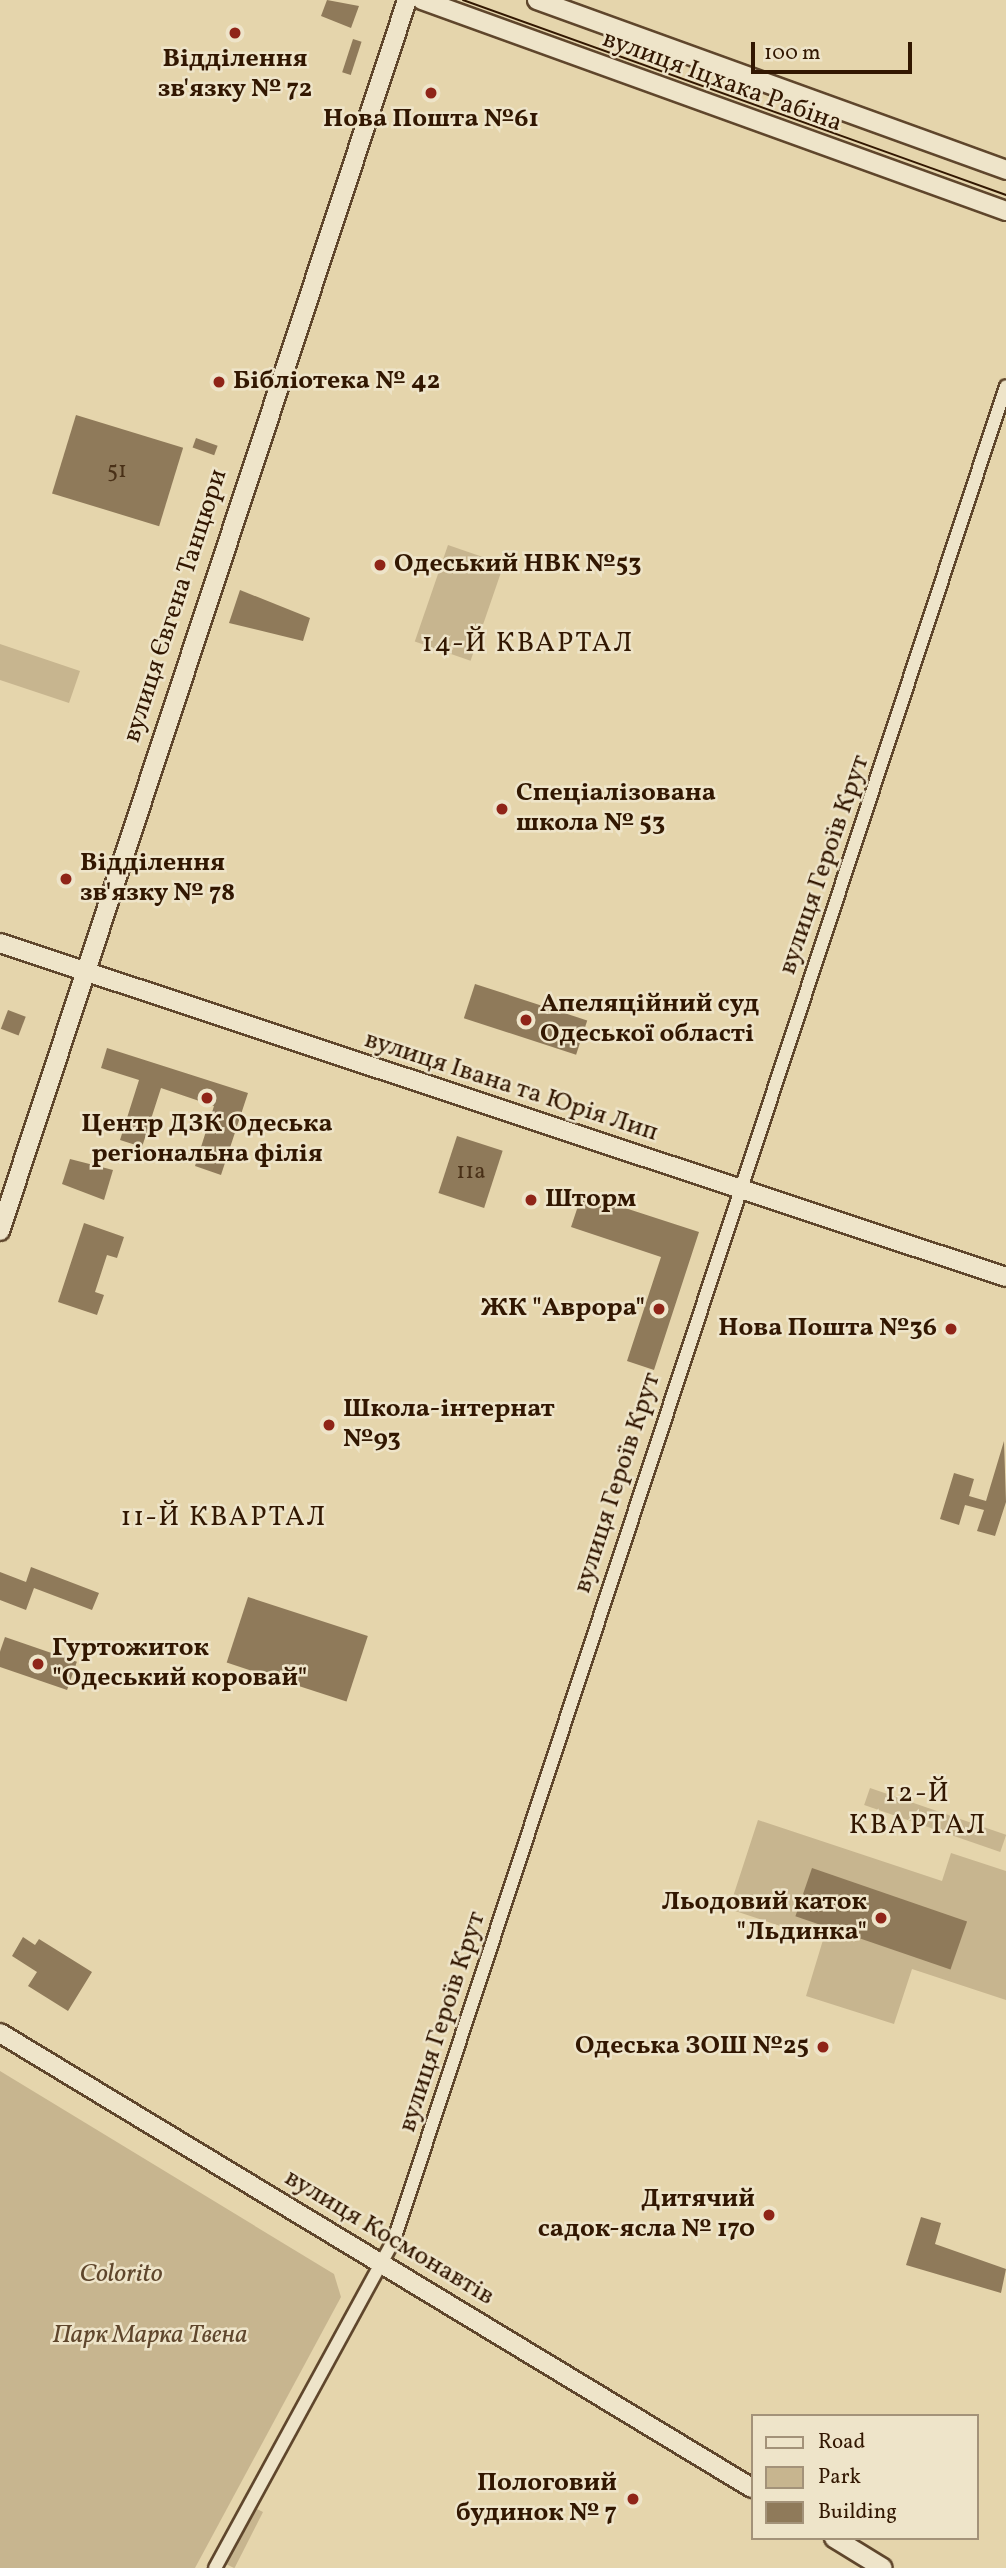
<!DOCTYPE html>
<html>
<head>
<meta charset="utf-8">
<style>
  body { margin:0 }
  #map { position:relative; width:1006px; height:2568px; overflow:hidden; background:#e5d5ac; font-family:Vollkorn,serif }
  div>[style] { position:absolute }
  .green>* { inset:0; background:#c7b58f; transform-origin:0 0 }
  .building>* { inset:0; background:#8f7a5a; transform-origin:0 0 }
  .roads { filter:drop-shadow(2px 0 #5f462c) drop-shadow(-2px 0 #5f462c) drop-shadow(0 2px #5f462c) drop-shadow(0 -2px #5f462c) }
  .street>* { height:12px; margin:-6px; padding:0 6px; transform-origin:6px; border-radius:6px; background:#eee4c9 }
  .secondary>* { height:18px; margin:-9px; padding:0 9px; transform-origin:9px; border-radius:9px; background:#eee4c9 }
  .tram>* { height:2px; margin:-1px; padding:0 1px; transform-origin:1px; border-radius:1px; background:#321701 }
  .dots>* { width:19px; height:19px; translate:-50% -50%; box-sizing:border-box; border:4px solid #eee4c9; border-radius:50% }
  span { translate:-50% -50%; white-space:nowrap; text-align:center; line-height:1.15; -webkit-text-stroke:5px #eee4c9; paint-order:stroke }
  .number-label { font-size:23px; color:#493017 }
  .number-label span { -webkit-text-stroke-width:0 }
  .poi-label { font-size:26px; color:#321701; font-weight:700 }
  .left { translate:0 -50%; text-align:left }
  .right { translate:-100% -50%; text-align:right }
  .street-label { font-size:26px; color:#321701 }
  .park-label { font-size:26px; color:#5f462c; font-style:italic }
  .neighbourhood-label { font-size:28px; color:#321701; letter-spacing:2px }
  .legend { position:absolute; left:751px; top:2414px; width:228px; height:126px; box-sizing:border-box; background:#eee4c9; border:2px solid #a39279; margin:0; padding:9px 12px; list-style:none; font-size:21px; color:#321701 }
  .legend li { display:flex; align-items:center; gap:14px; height:35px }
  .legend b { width:35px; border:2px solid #a39279 }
  .scale { position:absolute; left:751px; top:42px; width:161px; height:32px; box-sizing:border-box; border:4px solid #321701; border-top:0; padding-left:9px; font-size:21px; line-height:24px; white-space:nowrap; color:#321701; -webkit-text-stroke:5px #eee4c9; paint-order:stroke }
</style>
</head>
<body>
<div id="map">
  <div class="green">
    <div style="left:448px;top:545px;width:59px;height:102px;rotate:19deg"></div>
    <div style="clip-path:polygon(0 644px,80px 671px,69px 703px,0 680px)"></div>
    <div style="left:870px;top:1788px;width:144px;height:18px;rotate:19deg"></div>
    <div style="clip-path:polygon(758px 1820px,942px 1881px,951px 1853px,1006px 1871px,1006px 2000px,912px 1969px,894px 2024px,806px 1996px,823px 1940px,729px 1909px)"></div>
    <div style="clip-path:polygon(0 2071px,334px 2274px,341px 2297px,195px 2568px,0 2568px)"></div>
    <div style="left:255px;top:2508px;width:9px;height:63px;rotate:27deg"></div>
  </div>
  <div class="building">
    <div style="clip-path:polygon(327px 0,359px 6px,351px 28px,321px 16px)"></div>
    <div style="left:353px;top:39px;width:9px;height:35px;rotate:18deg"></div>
    <div style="left:76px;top:415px;width:112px;height:82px;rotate:17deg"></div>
    <div style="left:196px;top:438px;width:23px;height:10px;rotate:20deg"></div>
    <div style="clip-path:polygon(240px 590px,310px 618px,303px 641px,229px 623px)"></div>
    <div style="left:475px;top:984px;width:118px;height:36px;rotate:18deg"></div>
    <div style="left:8px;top:1010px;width:19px;height:20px;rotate:21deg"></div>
    <div style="clip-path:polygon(107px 1048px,248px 1093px,221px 1175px,195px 1166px,214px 1106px,161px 1088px,142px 1147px,120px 1140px,139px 1080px,101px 1068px)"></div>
    <div style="left:457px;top:1136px;width:48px;height:60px;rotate:18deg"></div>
    <div style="clip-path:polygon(70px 1159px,113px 1170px,104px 1200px,62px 1184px)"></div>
    <div style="clip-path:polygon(582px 1194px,699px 1232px,654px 1370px,627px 1361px,661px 1257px,571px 1227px)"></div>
    <div style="clip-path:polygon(84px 1223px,124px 1237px,117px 1258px,107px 1255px,95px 1292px,104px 1295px,97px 1315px,58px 1302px)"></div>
    <div style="clip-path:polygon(1004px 1441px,1006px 1502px,995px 1536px,977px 1531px,984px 1510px,965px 1505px,959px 1525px,940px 1519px,954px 1473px,974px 1479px,969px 1496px,986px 1501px)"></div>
    <div style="clip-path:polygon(31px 1567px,99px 1593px,92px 1610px,34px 1588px,26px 1610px,0 1600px,0 1572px,26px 1582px)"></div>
    <div style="left:248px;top:1597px;width:126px;height:69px;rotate:18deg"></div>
    <div style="left:5px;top:1637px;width:76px;height:30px;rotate:19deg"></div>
    <div style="left:812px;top:1868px;width:164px;height:51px;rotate:19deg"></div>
    <div style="clip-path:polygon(23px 1937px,35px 1945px,39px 1939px,92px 1972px,68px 2011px,28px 1986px,37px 1972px,12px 1956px)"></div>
    <div style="clip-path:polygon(921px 2217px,941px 2223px,935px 2244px,1006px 2269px,1001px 2293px,906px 2265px)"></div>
  </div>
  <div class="roads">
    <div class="street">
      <div style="left:215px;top:2568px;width:374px;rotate:-61.4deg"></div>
      <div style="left:394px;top:2240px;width:1952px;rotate:-71.73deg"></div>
    </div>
    <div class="secondary">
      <div style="left:422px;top:0;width:621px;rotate:19.86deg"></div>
      <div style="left:537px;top:0;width:499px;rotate:19.9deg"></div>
      <div style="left:0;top:943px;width:1060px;rotate:18.37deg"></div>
      <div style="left:0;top:1231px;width:1297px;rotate:-71.7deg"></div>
      <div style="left:0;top:2033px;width:879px;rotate:31.18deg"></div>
      <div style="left:834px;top:2538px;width:57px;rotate:31.5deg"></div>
    </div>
  </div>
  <div class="tram">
    <div style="left:463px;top:0;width:577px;rotate:19.75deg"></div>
  </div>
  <div class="dots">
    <div style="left:235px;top:33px;background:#8f2418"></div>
    <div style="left:431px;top:93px;background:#8f2418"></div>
    <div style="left:219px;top:382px;background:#8f2418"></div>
    <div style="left:380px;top:565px;background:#8f2418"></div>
    <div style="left:502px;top:809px;background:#8f2418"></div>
    <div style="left:66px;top:879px;background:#8f2418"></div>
    <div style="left:526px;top:1020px;background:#8f2418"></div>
    <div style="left:207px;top:1098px;background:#8f2418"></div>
    <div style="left:531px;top:1200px;background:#8f2418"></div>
    <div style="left:659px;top:1309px;background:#8f2418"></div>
    <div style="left:951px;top:1329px;background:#8f2418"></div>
    <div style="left:329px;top:1425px;background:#8f2418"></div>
    <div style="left:38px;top:1664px;background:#8f2418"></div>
    <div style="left:881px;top:1918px;background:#8f2418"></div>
    <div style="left:823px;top:2047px;background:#8f2418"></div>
    <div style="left:769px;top:2215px;background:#8f2418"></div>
    <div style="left:633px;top:2499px;background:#8f2418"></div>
  </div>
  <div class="number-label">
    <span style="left:117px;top:471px">51</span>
    <span style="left:471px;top:1172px">11а</span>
  </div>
  <div class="poi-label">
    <span style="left:235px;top:75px">Відділення<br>зв'язку № 72</span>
    <span style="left:431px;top:120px">Нова Пошта №61</span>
    <span class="left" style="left:233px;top:382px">Бібліотека № 42</span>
    <span class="left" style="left:394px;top:565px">Одеський НВК №53</span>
    <span class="left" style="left:516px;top:809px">Спеціалізована<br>школа № 53</span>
    <span class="left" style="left:80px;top:879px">Відділення<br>зв'язку № 78</span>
    <span class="left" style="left:540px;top:1020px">Апеляційний суд<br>Одеської області</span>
    <span style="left:207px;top:1140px">Центр ДЗК Одеська<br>регіональна філія</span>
    <span class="left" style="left:545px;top:1200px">Шторм</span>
    <span class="right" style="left:645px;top:1309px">ЖК "Аврора"</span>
    <span class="right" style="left:937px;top:1329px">Нова Пошта №36</span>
    <span class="left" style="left:343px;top:1425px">Школа-інтернат<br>№93</span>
    <span class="left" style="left:52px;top:1664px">Гуртожиток<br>"Одеський коровай"</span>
    <span class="right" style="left:867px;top:1918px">Льодовий каток<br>"Льдинка"</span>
    <span class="right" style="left:809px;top:2047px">Одеська ЗОШ №25</span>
    <span class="right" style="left:755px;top:2215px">Дитячий<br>садок-ясла № 170</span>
    <span class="right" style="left:617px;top:2499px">Пологовий<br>будинок № 7</span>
  </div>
  <div class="street-label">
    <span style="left:722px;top:82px;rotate:20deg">вулиця Іцхака Рабіна</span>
    <span style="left:176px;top:606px;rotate:-72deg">вулиця Євгена Танцюри</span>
    <span style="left:825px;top:865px;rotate:-71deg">вулиця Героїв Крут</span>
    <span style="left:511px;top:1087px;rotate:18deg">вулиця Івана та Юрія Лип</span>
    <span style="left:618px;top:1483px;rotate:-72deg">вулиця Героїв Крут</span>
    <span style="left:443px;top:2022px;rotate:-72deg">вулиця Героїв Крут</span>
    <span style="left:389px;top:2238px;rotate:31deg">вулиця Космонавтів</span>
  </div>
  <div class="park-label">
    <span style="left:121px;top:2275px">Colorito</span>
    <span style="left:150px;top:2336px">Парк Марка Твена</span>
  </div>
  <div class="neighbourhood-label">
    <span style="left:528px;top:644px">14-Й КВАРТАЛ</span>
    <span style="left:224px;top:1518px">11-Й КВАРТАЛ</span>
    <span style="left:918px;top:1810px">12-Й<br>КВАРТАЛ</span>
  </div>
  <ul class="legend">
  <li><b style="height:9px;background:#eee4c9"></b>Road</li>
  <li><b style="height:19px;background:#c7b58f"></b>Park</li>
  <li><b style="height:19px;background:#8f7a5a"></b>Building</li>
  </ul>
  <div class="scale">100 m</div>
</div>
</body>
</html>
